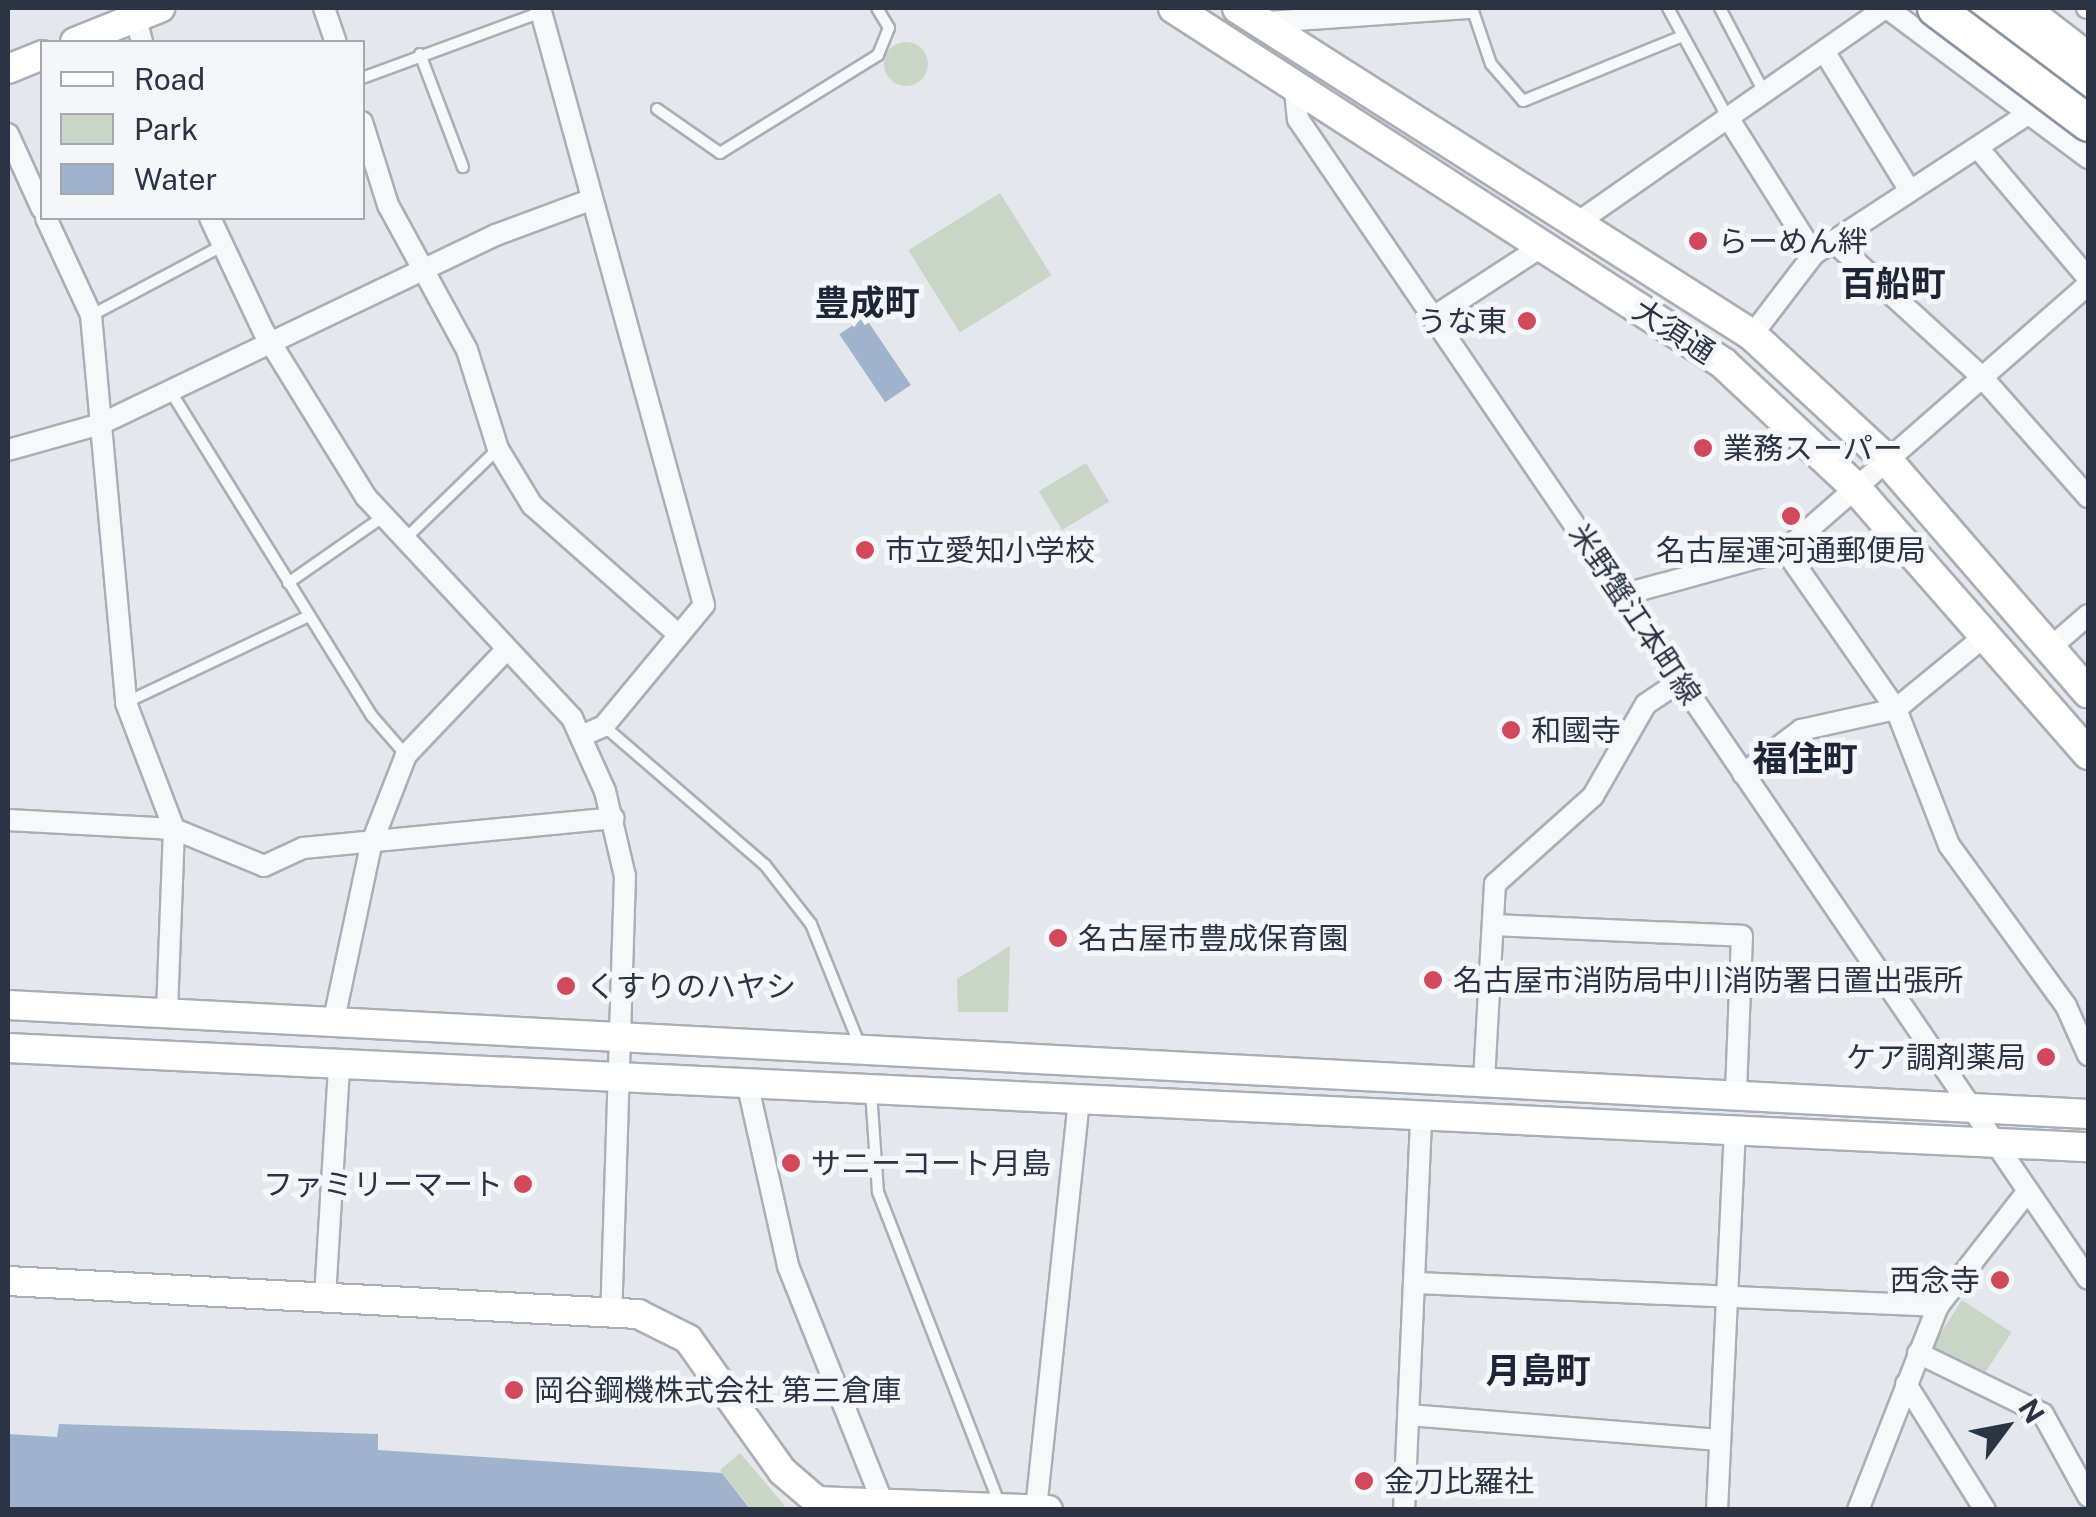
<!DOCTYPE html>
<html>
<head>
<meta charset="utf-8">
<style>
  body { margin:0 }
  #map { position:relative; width:2096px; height:1517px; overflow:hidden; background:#e4e7ec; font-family:"Public Sans","Noto Sans JP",sans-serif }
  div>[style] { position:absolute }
  .green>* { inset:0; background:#c9d6c5; transform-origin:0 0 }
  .round { border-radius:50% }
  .water>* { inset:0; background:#9fb4cc; transform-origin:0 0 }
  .roads { filter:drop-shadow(2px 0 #a9aeb7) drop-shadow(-2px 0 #a9aeb7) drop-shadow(0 2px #a9aeb7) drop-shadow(0 -2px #a9aeb7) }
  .lane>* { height:10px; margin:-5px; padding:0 5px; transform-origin:5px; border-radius:5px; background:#f7f8fa }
  .street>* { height:20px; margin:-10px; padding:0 10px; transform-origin:10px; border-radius:10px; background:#f7f8fa }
  .secondary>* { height:28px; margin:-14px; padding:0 14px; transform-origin:14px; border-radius:14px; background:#fff }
  .primary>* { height:30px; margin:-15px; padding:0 15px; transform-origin:15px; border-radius:15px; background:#fff }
  .highway>* { height:35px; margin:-17.5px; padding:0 17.5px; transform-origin:17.5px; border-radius:17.5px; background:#fff }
  .bridges { filter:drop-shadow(2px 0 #8b94a3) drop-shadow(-2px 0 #8b94a3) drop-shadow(0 2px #8b94a3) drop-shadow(0 -2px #8b94a3) }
  .highway-bridge>* { height:35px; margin:-17.5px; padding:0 17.5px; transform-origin:17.5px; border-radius:17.5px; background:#fff }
  .dots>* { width:28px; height:28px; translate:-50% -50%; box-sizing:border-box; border:5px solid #f4f6f9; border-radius:50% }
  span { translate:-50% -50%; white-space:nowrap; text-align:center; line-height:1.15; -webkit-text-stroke:10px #f4f6f9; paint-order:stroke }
  .poi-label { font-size:30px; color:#2b3445 }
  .left { translate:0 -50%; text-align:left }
  .right { translate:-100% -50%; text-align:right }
  .street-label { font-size:30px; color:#2b3445 }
  .quarter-label { font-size:35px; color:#1d2536; font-weight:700 }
  .frame { position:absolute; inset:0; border:10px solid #2b3445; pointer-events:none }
  .legend { position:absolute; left:40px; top:40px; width:325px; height:180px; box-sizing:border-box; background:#f4f6f9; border:2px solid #a4a8b1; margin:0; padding:12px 18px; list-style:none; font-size:30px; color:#2b3445 }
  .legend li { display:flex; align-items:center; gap:20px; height:50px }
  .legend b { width:50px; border:2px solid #a4a8b1 }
  .north { position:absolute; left:1956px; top:1377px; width:100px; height:100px; -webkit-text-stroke:8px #f4f6f9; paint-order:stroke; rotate:58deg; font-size:28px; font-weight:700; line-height:40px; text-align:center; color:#2b3445 }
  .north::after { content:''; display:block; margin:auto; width:35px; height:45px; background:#2b3445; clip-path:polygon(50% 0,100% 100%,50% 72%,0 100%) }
</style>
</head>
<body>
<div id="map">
  <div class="green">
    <div class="round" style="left:884px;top:42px;width:44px;height:44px"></div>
    <div style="left:1000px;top:193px;width:97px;height:108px;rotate:58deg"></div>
    <div style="left:1086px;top:463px;width:45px;height:55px;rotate:59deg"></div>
    <div style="clip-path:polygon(1010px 946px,1008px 1012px,958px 1012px,957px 979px)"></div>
    <div style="left:1962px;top:1300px;width:59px;height:61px;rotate:33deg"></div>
    <div style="clip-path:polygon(740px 1453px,785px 1506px,781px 1509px,751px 1509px,720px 1470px)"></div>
  </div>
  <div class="water">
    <div style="left:865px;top:317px;width:82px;height:31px;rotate:56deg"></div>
    <div style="clip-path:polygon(59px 1424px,378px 1434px,378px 1450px,722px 1473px,750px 1509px,8px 1509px,8px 1434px,57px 1437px)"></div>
  </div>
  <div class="roads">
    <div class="lane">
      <div style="left:1472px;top:8px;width:59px;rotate:71.3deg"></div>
      <div style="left:1491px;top:64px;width:49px;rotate:49.1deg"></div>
      <div style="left:1523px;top:101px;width:170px;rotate:-22.2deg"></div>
      <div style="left:1668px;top:8px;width:123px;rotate:61.4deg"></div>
      <div style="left:1720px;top:8px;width:95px;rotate:62.4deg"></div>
      <div style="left:420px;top:54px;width:121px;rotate:69.2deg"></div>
      <div style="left:362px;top:78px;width:191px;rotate:-20.2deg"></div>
      <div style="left:657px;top:109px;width:77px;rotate:34.9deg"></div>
      <div style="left:720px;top:153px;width:186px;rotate:-31.8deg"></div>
      <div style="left:878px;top:55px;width:29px;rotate:-68deg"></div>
      <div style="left:889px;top:28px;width:23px;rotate:-121deg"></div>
      <div style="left:92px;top:315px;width:147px;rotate:-28deg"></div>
      <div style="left:171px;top:392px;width:381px;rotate:58.2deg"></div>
      <div style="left:372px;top:716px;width:52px;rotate:48.9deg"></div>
      <div style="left:406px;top:538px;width:128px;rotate:-44.1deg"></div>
      <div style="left:288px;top:583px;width:117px;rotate:-34.9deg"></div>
      <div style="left:127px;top:702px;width:201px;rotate:-25.3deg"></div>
      <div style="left:604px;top:726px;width:213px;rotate:40.8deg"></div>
      <div style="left:765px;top:865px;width:75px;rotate:52.1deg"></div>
      <div style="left:811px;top:924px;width:131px;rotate:68.1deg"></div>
      <div style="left:871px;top:1092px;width:100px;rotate:86deg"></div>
      <div style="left:878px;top:1192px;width:338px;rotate:68.7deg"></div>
    </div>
    <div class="street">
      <div style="left:133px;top:8px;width:35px;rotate:75deg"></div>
      <div style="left:324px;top:8px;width:36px;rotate:71deg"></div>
      <div style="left:540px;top:8px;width:619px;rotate:74.64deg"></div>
      <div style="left:704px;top:605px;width:157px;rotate:129.6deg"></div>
      <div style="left:604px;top:726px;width:22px;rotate:156deg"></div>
      <div style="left:1887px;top:8px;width:251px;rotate:36.7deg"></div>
      <div style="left:2087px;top:8px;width:1px"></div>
      <div style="left:1267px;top:22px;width:202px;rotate:-4deg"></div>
      <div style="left:1824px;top:51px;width:164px;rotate:58.4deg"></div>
      <div style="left:1294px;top:82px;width:37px;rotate:84deg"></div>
      <div style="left:1298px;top:119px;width:1403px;rotate:55.74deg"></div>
      <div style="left:1727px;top:116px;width:163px;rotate:57.8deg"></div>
      <div style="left:362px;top:122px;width:87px;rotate:72.6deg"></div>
      <div style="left:388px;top:205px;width:165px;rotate:61.4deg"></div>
      <div style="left:467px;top:350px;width:104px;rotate:72.6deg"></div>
      <div style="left:498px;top:449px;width:66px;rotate:58.7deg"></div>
      <div style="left:532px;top:505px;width:196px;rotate:41.5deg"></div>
      <div style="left:8px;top:134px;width:82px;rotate:65.6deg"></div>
      <div style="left:1978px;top:148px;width:170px;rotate:49.8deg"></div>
      <div style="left:46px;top:218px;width:107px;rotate:65.1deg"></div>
      <div style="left:91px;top:315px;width:390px;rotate:84.8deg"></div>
      <div style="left:126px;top:703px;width:135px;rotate:69.1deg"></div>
      <div style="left:174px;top:829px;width:186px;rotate:92.2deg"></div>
      <div style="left:210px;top:218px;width:126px;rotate:64.7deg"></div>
      <div style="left:264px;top:332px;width:194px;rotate:58.3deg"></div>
      <div style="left:366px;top:497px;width:302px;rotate:47deg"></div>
      <div style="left:572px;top:718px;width:80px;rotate:65.7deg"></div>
      <div style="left:605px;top:791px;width:87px;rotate:76.8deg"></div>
      <div style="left:625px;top:876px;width:435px;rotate:91.8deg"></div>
      <div style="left:1577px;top:223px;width:376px;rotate:-34.9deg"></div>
      <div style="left:1833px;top:241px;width:200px;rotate:42.4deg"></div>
      <div style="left:1981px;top:376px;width:162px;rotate:48.5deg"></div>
      <div style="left:1432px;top:318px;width:134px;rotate:-33.1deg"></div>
      <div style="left:1752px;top:335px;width:102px;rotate:-52.6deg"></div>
      <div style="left:1814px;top:254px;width:259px;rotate:-33.2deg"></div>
      <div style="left:8px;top:450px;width:97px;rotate:-15.6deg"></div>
      <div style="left:101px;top:424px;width:438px;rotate:-25.6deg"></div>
      <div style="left:496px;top:235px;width:100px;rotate:-20.4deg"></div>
      <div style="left:1785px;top:550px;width:194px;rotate:55.1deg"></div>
      <div style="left:1896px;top:709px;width:146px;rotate:68.7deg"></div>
      <div style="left:1949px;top:845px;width:199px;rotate:54deg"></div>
      <div style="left:2066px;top:1006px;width:54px;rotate:65.8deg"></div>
      <div style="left:1622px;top:595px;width:169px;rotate:-15.4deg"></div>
      <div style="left:1785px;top:550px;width:403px;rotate:-41.2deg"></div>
      <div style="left:2050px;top:648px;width:50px;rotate:-41deg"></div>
      <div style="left:1743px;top:774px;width:73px;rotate:-37.2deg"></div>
      <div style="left:1801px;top:730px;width:97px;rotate:-12.5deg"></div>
      <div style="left:1896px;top:709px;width:115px;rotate:-39.4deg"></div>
      <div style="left:8px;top:820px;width:166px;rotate:3.1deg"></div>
      <div style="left:174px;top:829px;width:97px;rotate:22.3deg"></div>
      <div style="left:264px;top:866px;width:43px;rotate:-24.8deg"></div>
      <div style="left:303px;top:848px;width:312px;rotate:-5.5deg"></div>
      <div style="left:1493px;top:925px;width:249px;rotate:2.5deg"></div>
      <div style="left:1742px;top:936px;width:157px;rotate:92.2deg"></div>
      <div style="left:333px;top:1024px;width:183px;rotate:-78deg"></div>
      <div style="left:371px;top:845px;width:97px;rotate:-68.7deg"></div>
      <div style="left:406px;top:755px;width:146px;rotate:-46.4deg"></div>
      <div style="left:1484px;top:1080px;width:196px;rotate:-86.8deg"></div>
      <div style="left:1495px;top:884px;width:132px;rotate:-41.9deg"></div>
      <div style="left:1593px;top:796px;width:106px;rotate:-60.1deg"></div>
      <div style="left:1646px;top:704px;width:41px;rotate:-34.1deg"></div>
      <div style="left:747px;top:1082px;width:189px;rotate:77.4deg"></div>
      <div style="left:788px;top:1266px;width:253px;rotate:68.2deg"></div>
      <div style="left:1417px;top:1283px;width:522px;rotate:2.53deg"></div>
      <div style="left:325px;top:1297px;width:231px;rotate:-86.5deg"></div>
      <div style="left:1918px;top:1353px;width:139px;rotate:26deg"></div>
      <div style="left:2043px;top:1414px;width:94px;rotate:61.2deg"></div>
      <div style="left:1906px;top:1384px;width:149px;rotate:57.9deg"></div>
      <div style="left:1409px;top:1415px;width:311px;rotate:4.6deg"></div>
      <div style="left:1036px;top:1509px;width:409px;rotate:-84deg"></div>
      <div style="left:1404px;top:1510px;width:397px;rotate:-87.5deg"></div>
      <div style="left:1717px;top:1510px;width:377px;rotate:-87.3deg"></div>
      <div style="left:1858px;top:1510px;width:219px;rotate:-68.6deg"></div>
      <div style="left:1938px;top:1306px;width:146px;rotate:-52deg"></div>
    </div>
    <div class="secondary">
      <div style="left:75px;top:42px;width:92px;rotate:-21.8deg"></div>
      <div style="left:8px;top:69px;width:37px;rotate:-22deg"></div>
      <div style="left:8px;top:1005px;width:2083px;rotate:3deg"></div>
      <div style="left:8px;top:1048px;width:2082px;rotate:2.73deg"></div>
      <div style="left:8px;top:1281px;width:631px;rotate:3deg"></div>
      <div style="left:638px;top:1314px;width:56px;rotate:26.6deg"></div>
      <div style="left:688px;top:1339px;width:162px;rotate:54.5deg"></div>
      <div style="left:782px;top:1471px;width:46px;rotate:40.6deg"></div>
      <div style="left:817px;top:1501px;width:231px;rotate:2.2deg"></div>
    </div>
    <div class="primary">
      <div style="left:1174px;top:8px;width:654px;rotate:32.89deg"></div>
      <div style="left:1723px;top:363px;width:177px;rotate:43.2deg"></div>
      <div style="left:1852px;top:484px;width:359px;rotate:48.8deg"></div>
      <div style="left:1238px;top:8px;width:609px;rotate:32.46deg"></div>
      <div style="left:1752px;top:335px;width:181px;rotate:42.8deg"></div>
      <div style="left:1885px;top:458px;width:310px;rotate:49.1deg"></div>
    </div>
    <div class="highway">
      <div style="left:1971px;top:8px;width:146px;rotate:36.9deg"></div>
      <div style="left:2019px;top:8px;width:87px;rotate:37.5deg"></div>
    </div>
  </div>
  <div class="bridges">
    <div class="highway-bridge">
      <div style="left:1935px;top:8px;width:191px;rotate:36.9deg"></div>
    </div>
  </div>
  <div class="dots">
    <div style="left:1698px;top:241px;background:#d1495b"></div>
    <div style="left:1527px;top:321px;background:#d1495b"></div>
    <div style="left:1703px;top:448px;background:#d1495b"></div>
    <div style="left:1791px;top:516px;background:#d1495b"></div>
    <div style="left:865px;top:550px;background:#d1495b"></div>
    <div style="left:1511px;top:730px;background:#d1495b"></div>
    <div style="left:1058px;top:938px;background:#d1495b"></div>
    <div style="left:1433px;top:980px;background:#d1495b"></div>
    <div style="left:566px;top:986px;background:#d1495b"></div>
    <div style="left:2046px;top:1057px;background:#d1495b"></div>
    <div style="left:791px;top:1163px;background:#d1495b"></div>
    <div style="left:523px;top:1184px;background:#d1495b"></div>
    <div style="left:2000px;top:1280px;background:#d1495b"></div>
    <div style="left:514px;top:1390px;background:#d1495b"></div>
    <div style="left:1364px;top:1481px;background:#d1495b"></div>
  </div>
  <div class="poi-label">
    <span class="left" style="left:1718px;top:241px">らーめん絆</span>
    <span class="right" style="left:1507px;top:321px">うな東</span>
    <span class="left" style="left:1723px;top:448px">業務スーパー</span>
    <span class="left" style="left:885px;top:550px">市立愛知小学校</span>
    <span style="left:1791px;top:550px">名古屋運河通郵便局</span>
    <span class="left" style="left:1531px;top:730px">和國寺</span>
    <span class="left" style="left:1078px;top:938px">名古屋市豊成保育園</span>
    <span class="left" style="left:1453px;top:980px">名古屋市消防局中川消防署日置出張所</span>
    <span class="left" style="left:586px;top:986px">くすりのハヤシ</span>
    <span class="right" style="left:2026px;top:1057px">ケア調剤薬局</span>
    <span class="left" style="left:811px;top:1163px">サニーコート月島</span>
    <span class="right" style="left:503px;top:1184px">ファミリーマート</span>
    <span class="right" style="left:1980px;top:1280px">西念寺</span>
    <span class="left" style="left:534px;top:1390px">岡谷鋼機株式会社 第三倉庫</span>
    <span class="left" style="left:1384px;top:1481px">金刀比羅社</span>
  </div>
  <div class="street-label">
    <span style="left:1674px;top:331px;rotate:33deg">大須通</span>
    <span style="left:1635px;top:614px;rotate:56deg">米野蟹江本町線</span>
  </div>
  <div class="quarter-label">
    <span style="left:1893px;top:284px">百船町</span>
    <span style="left:867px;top:303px">豊成町</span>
    <span style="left:1805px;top:759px">福住町</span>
    <span style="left:1538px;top:1371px">月島町</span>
  </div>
  <div class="frame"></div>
  <ul class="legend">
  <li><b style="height:12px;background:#fff"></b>Road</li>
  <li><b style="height:28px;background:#c9d6c5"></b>Park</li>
  <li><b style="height:28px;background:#9fb4cc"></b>Water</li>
  </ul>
  <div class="north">N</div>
</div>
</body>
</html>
